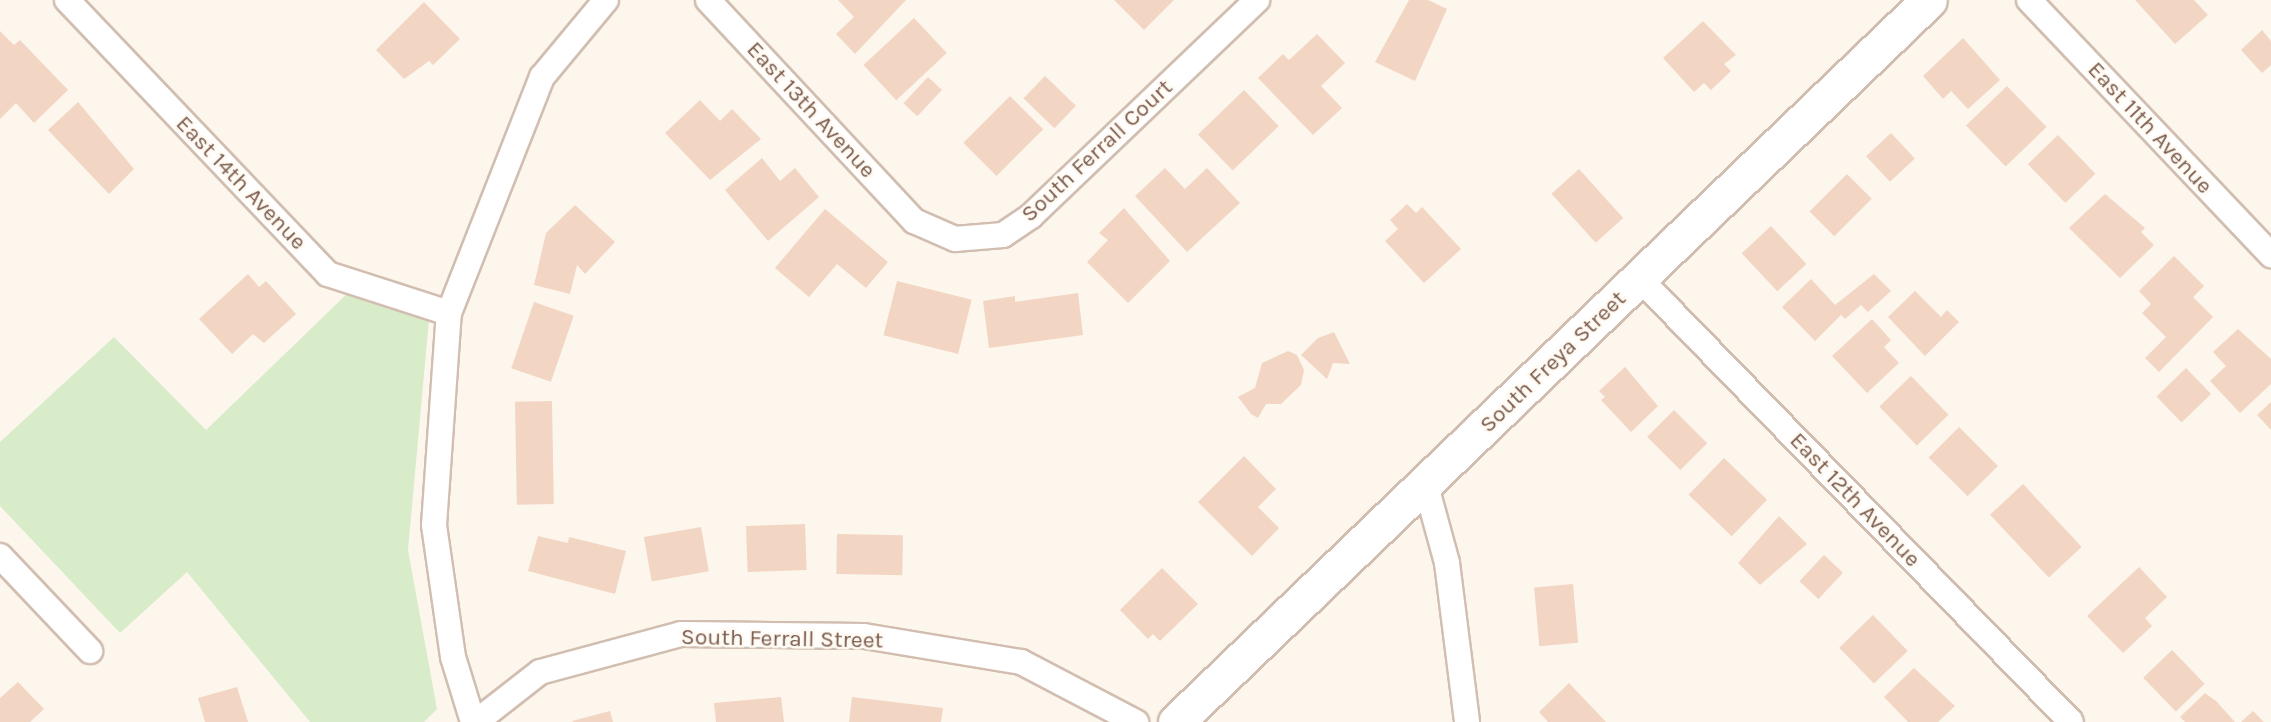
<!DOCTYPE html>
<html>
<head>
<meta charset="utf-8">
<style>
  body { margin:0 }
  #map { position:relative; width:2271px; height:722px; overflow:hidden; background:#fdf6ec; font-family:Karla,sans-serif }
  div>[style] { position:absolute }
  .green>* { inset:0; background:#d8ecc9 }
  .building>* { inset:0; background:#f3d5c3; transform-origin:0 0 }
  .roads { filter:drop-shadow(2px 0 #d1beb0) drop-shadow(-2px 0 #d1beb0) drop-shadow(0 2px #d1beb0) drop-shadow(0 -2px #d1beb0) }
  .minor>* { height:24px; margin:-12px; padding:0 12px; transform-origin:12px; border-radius:12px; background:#fff }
  .secondary>* { height:35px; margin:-17.5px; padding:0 17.5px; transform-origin:17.5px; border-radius:17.5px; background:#fff }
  span { translate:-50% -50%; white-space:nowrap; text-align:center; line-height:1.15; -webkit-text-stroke:5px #fffaf3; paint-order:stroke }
  .street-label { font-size:23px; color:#7a5c4d }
</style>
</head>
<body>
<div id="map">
  <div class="green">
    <div style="clip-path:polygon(350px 291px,429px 320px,408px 550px,437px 709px,424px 722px,310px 722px,187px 572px,120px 633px,0 506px,0 442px,114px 337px,206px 430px)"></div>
  </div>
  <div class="building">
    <div style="clip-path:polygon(838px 0,906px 0,855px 54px,836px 34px,854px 17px)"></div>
    <div style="clip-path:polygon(1114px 0,1174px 0,1144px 30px)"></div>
    <div style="clip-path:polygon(1409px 0,1428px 0,1447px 9px,1415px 81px,1375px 62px)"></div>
    <div style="clip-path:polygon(2135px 0,2194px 0,2208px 15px,2175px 44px)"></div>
    <div style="clip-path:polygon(424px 2px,460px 39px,433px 65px,429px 61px,404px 79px,376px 50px)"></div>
    <div style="left:914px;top:18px;width:48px;height:69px;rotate:47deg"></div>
    <div style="clip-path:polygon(1703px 21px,1736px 55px,1724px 64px,1731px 71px,1711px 90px,1704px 83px,1694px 92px,1663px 58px)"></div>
    <div style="clip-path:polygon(2262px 30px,2271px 41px,2271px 65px,2262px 73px,2241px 50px)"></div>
    <div style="clip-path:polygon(0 31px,14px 45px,20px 40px,68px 90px,34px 123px,16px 103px,0 119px)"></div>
    <div style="clip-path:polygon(1317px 34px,1345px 63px,1321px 86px,1342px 108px,1313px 135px,1258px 78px,1283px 54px,1289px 60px)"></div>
    <div style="clip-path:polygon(1963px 38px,2000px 80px,1968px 109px,1951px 91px,1943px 99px,1923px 76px)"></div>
    <div style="left:1045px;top:76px;width:43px;height:31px;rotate:44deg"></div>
    <div style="left:928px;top:77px;width:19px;height:36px;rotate:43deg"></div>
    <div style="left:2007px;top:86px;width:57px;height:57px;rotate:46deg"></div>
    <div style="left:1244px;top:90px;width:50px;height:64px;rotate:46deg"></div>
    <div style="left:1010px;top:96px;width:47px;height:66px;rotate:45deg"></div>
    <div style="clip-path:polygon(700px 100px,720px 121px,732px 109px,761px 139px,710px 180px,665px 133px)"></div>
    <div style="clip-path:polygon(78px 102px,134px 169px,109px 194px,48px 130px)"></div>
    <div style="left:1891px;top:133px;width:35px;height:34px;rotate:47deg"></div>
    <div style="left:2058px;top:135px;width:54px;height:42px;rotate:46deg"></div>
    <div style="clip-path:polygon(762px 158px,780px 181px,795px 168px,819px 197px,768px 241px,725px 190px)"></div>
    <div style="clip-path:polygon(1165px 168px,1185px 189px,1207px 168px,1240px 203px,1187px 252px,1135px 196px)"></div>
    <div style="left:1579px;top:169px;width:66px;height:37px;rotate:48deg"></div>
    <div style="left:1847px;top:174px;width:35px;height:53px;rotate:45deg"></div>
    <div style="clip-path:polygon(2105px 194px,2145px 228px,2141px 232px,2154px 245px,2120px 278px,2069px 228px)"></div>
    <div style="clip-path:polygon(1407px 204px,1416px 213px,1422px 207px,1461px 249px,1424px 283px,1385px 241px,1398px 229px,1390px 220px)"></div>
    <div style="clip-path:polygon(575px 205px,615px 242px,585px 274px,577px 265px,570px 294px,534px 285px,546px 233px)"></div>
    <div style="clip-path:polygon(1124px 208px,1170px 261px,1128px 303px,1087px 262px,1108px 240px,1099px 233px)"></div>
    <div style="clip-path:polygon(825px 209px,888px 262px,866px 288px,837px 264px,809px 297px,775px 268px)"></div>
    <div style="left:1771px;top:226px;width:52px;height:40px;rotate:47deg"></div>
    <div style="clip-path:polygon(2174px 256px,2204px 286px,2193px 297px,2213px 317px,2159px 372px,2145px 358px,2166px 337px,2142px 313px,2151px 304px,2139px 291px)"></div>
    <div style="clip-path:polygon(248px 274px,259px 287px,266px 281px,296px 314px,264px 343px,253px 334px,232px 354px,199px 319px)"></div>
    <div style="clip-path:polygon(1874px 274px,1891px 291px,1868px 312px,1861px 305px,1845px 319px,1841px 315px,1815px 341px,1782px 307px,1811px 279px,1835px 305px)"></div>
    <div style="left:897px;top:281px;width:77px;height:56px;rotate:14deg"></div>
    <div style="clip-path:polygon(1915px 291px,1941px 317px,1947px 310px,1959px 322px,1925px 356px,1888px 317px)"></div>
    <div style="clip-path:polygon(1078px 293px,1083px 335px,989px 348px,983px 301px,1015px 296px,1015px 302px)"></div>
    <div style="left:534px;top:302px;width:42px;height:70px;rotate:19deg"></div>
    <div style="clip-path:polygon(1872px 319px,1891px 340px,1884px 347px,1899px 363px,1867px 393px,1832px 356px)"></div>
    <div style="clip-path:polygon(2238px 329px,2271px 359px,2271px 384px,2240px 413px,2210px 381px,2226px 366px,2213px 352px)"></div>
    <div style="clip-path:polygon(1334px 332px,1350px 364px,1333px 363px,1327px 379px,1301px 355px,1318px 338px)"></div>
    <div style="clip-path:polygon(1288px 351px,1297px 355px,1304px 370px,1301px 385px,1281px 404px,1266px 404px,1258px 418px,1251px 414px,1238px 397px,1255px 388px,1262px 363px)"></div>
    <div style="clip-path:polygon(1625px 367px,1658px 406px,1631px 432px,1601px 400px,1605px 397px,1599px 391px)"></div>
    <div style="left:2186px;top:368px;width:36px;height:41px;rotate:46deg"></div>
    <div style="left:1911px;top:376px;width:54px;height:44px;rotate:46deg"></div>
    <div style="left:552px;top:401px;width:103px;height:37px;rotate:89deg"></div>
    <div style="clip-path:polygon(2271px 402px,2271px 430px,2257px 415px)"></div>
    <div style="left:1674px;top:410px;width:47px;height:38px;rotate:45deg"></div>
    <div style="left:1959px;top:427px;width:55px;height:43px;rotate:45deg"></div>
    <div style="clip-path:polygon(1244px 456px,1276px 489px,1258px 507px,1279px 528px,1252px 556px,1198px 502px)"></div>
    <div style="left:1724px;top:458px;width:60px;height:51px;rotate:44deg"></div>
    <div style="left:2023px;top:484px;width:86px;height:45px;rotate:47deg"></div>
    <div style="clip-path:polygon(1779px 516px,1807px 544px,1760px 585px,1738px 563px)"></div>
    <div style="left:805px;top:524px;width:46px;height:59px;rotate:88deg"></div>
    <div style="left:701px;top:527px;width:45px;height:58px;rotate:80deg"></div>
    <div style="left:837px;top:534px;width:66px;height:40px;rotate:1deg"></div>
    <div style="clip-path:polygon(538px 536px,568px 543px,569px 537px,626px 551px,615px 594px,528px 571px)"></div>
    <div style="left:1824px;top:555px;width:26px;height:36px;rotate:43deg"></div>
    <div style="clip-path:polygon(2139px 567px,2167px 597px,2145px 618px,2152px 626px,2123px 653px,2087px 616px)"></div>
    <div style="clip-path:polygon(1162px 568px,1198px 604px,1160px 641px,1153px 634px,1148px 639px,1120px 610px)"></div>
    <div style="left:1573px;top:584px;width:59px;height:39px;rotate:85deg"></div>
    <div style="left:1873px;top:615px;width:50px;height:47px;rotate:46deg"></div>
    <div style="left:2172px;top:650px;width:47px;height:40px;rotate:46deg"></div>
    <div style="clip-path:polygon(1914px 668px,1955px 706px,1938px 722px,1908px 722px,1884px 697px)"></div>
    <div style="clip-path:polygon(18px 682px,44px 709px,30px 722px,0 722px,0 698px)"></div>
    <div style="clip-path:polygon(1569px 683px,1606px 722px,1548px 722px,1539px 712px)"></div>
    <div style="clip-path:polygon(237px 687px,248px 722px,205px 722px,198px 698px)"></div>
    <div style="clip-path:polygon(2205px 693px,2216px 701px,2235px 722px,2185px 722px,2180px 717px)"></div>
    <div style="clip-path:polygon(781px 697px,784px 722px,716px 722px,714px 703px)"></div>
    <div style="clip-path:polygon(852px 697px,943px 708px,941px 722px,849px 722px)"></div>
    <div style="clip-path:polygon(610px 711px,613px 722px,573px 722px,572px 721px)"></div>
    <div style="clip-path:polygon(2253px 711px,2264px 722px,2241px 722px)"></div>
  </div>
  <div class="roads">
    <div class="minor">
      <div style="left:67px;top:0;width:378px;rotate:46.4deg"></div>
      <div style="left:328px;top:274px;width:127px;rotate:17.9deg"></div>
      <div style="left:708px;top:0;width:302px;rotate:47deg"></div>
      <div style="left:914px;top:221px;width:45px;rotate:23.7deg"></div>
      <div style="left:955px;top:239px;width:48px;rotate:-4.8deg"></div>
      <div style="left:1003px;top:235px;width:34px;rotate:-34deg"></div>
      <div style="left:1031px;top:216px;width:313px;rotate:-43.7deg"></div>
      <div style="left:2029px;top:0;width:352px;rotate:46.5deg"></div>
      <div style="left:1639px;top:278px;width:619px;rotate:45.78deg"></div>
      <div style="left:1426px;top:486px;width:80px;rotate:74.7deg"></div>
      <div style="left:1447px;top:563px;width:160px;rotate:82.8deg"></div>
      <div style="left:0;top:556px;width:131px;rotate:46.5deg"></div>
      <div style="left:473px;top:722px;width:68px;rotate:-107.1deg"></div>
      <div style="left:453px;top:657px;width:133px;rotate:-98.2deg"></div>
      <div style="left:434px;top:525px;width:213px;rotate:-86deg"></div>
      <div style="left:449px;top:313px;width:254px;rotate:-68.5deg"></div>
      <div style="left:542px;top:77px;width:100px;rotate:-50.3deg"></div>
      <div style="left:476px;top:722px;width:81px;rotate:-38deg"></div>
      <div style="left:540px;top:672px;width:146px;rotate:-15.1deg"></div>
      <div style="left:681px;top:634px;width:183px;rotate:0.6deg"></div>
      <div style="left:864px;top:636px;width:159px;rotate:9.4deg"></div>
      <div style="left:1021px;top:662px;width:130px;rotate:27.6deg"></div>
    </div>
    <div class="secondary">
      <div style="left:1176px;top:722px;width:1043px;rotate:-43.8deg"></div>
    </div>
  </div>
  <div class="street-label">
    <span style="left:811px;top:110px;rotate:47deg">East 13th Avenue</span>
    <span style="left:2150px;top:128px;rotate:47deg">East 11th Avenue</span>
    <span style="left:1097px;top:151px;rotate:-43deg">South Ferrall Court</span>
    <span style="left:241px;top:183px;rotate:46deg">East 14th Avenue</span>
    <span style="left:1553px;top:362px;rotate:-44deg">South Freya Street</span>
    <span style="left:1855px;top:500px;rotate:46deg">East 12th Avenue</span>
    <span style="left:782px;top:639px;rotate:1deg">South Ferrall Street</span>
  </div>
</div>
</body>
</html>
